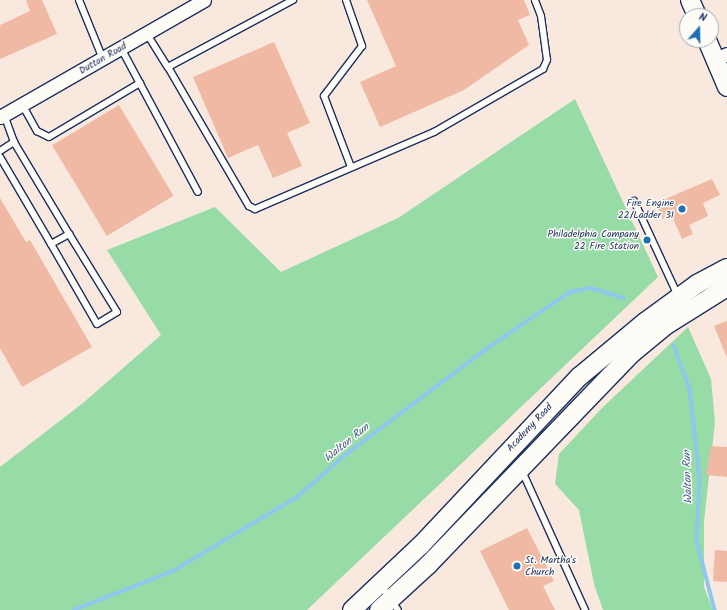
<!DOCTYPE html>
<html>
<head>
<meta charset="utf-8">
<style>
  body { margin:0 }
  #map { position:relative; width:727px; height:610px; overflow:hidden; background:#f9e8de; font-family:Kalam,sans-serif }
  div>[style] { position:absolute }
  .green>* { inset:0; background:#97dba7 }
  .stream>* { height:3.5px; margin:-1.75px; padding:0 1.75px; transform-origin:1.75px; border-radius:1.75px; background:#8ec8ed }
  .building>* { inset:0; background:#f0b9a4; transform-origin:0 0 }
  .roads { filter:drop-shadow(1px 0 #1b2f5e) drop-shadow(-1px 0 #1b2f5e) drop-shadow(0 1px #1b2f5e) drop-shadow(0 -1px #1b2f5e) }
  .lane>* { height:6px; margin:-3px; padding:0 3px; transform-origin:3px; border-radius:3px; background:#fdfcf7 }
  .street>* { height:13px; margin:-6.5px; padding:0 6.5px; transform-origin:6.5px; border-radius:6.5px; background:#fdfcf7 }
  .secondary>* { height:18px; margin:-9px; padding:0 9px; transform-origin:9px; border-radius:9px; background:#fdfcf7 }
  .dots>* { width:11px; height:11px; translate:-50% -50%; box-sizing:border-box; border:2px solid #fdfcf7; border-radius:50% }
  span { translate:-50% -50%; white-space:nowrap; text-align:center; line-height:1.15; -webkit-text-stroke:3px #fdfcf7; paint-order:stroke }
  .street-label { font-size:10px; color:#1b2f5e }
  .poi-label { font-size:10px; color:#1b2f5e }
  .right { translate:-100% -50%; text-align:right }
  .left { translate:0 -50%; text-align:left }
  .water-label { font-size:11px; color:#3e5d89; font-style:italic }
  .north { position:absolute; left:679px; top:8px; width:40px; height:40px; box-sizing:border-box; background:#fdfcf7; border:1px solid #a3aaba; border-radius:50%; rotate:20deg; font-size:11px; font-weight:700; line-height:16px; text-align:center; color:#1b2f5e }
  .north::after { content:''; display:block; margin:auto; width:14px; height:18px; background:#1f6fb2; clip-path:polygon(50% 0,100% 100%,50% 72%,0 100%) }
</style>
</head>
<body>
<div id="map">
  <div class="green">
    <div style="clip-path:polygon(575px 99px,658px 277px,307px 610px,0 610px,0 467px,83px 403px,161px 335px,107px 250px,215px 207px,281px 272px,398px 218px)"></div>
    <div style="clip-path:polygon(688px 327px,711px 379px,715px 422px,704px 522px,704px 587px,713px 610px,603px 610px,594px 584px,579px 510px,555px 484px,559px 454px,602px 408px)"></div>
  </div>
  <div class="stream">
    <div style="left:674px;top:345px;width:47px;rotate:70deg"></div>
    <div style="left:690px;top:389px;width:92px;rotate:83.7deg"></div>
    <div style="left:700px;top:480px;width:61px;rotate:92.8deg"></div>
    <div style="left:697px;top:541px;width:71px;rotate:75.4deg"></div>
    <div style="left:74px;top:610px;width:106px;rotate:-21.5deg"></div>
    <div style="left:173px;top:571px;width:144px;rotate:-30.8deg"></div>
    <div style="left:297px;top:497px;width:67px;rotate:-40.8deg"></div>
    <div style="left:348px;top:453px;width:173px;rotate:-37deg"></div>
    <div style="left:486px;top:349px;width:102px;rotate:-34.2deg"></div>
    <div style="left:570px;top:292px;width:21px;rotate:-11deg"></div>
    <div style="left:591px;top:288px;width:34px;rotate:17deg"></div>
  </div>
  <div class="building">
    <div style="clip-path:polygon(26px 0,42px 0,57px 34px,0 59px,0 25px,30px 11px)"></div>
    <div style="clip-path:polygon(367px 0,524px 0,530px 15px,518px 20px,529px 45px,464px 90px,380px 127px,360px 82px,396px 66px)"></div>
    <div style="clip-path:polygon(274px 42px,310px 123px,287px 133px,302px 166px,273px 178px,258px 145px,228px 158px,193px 77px)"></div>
    <div style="left:119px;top:105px;width:106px;height:78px;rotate:59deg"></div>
    <div style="clip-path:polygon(712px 179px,720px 195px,703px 203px,708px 216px,689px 225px,693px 234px,682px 239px,672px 216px,663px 219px,656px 203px)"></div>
    <div style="clip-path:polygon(0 198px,26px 242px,30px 240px,92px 347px,22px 387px,0 348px)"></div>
    <div style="clip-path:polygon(727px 321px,727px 358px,714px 326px)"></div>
    <div style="clip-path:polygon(711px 446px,727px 447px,727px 477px,706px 475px)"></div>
    <div style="clip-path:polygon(527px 528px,554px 581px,543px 586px,555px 610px,509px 610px,480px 551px)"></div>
    <div style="clip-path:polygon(715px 550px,727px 551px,727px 582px,713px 581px)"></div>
  </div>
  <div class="roads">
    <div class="lane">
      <div style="left:79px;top:0;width:64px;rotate:67.9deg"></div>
      <div style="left:346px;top:0;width:49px;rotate:70.8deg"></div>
      <div style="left:362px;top:46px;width:63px;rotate:127.2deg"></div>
      <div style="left:324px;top:96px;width:76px;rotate:69.2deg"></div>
      <div style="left:147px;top:34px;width:39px;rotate:58deg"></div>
      <div style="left:168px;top:67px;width:142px;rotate:-28.2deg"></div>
      <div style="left:121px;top:48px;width:163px;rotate:61.9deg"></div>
      <div style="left:168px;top:67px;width:161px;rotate:59.8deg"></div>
      <div style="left:249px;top:206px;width:7px;rotate:27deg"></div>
      <div style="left:255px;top:209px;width:195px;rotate:-23.3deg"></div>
      <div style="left:434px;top:132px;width:126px;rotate:-30deg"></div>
      <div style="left:543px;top:69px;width:10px;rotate:-66deg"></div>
      <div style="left:547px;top:60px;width:44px;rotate:-97.8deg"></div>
      <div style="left:541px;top:16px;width:17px;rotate:-111deg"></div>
      <div style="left:23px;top:106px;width:29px;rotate:61deg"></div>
      <div style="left:37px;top:131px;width:13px;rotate:27deg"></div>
      <div style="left:49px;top:137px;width:106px;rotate:-30.7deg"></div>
      <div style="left:0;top:151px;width:17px;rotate:-33deg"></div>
      <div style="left:0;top:157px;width:101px;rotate:59.6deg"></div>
      <div style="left:51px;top:244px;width:21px;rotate:-29deg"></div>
      <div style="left:69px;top:234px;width:107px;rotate:-120.9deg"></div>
      <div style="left:14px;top:142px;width:29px;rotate:-110deg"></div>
      <div style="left:634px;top:201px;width:105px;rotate:65.1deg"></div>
      <div style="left:51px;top:244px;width:92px;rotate:60.1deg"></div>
      <div style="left:97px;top:324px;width:23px;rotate:-31deg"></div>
      <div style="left:117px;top:312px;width:92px;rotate:-121.6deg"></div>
      <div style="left:522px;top:471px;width:153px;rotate:65.6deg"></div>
      <div style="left:381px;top:585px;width:30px;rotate:56deg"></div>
    </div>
    <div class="street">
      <div style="left:715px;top:59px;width:13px;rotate:-23deg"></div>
      <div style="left:0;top:117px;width:235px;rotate:-29.8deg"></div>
    </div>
    <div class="secondary">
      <div style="left:690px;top:0;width:17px;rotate:66deg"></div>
      <div style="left:707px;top:40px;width:51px;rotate:66.9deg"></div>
      <div style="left:352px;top:610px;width:95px;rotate:-43.3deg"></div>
      <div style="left:421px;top:545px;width:231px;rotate:-46.8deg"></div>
      <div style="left:579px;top:377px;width:86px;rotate:-39.8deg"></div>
      <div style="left:645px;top:322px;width:64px;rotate:-36.2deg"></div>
      <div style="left:697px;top:284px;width:34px;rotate:-28deg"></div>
      <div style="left:379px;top:610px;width:67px;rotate:-42.6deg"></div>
      <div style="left:428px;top:565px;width:293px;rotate:-46.1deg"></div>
      <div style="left:631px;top:354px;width:44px;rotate:-39.5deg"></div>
      <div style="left:665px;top:326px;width:73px;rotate:-32.2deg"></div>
    </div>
  </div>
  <div class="dots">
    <div style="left:682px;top:209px;background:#1f6fb2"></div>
    <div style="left:647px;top:240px;background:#1f6fb2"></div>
    <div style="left:517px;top:566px;background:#1f6fb2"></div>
  </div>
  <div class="street-label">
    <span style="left:103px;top:59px;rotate:-30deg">Dutton Road</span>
    <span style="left:530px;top:428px;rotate:-47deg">Academy Road</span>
  </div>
  <div class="poi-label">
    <span class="right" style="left:674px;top:209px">Fire Engine<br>22/Ladder 31</span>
    <span class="right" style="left:639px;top:240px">Philadelphia Company<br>22 Fire Station</span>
    <span class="left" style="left:525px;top:566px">St. Martha's<br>Church</span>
  </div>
  <div class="water-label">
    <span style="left:347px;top:443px;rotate:-39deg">Walton Run</span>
    <span style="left:688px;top:477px;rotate:-92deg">Walton Run</span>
  </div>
  <div class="north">N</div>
</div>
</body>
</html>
